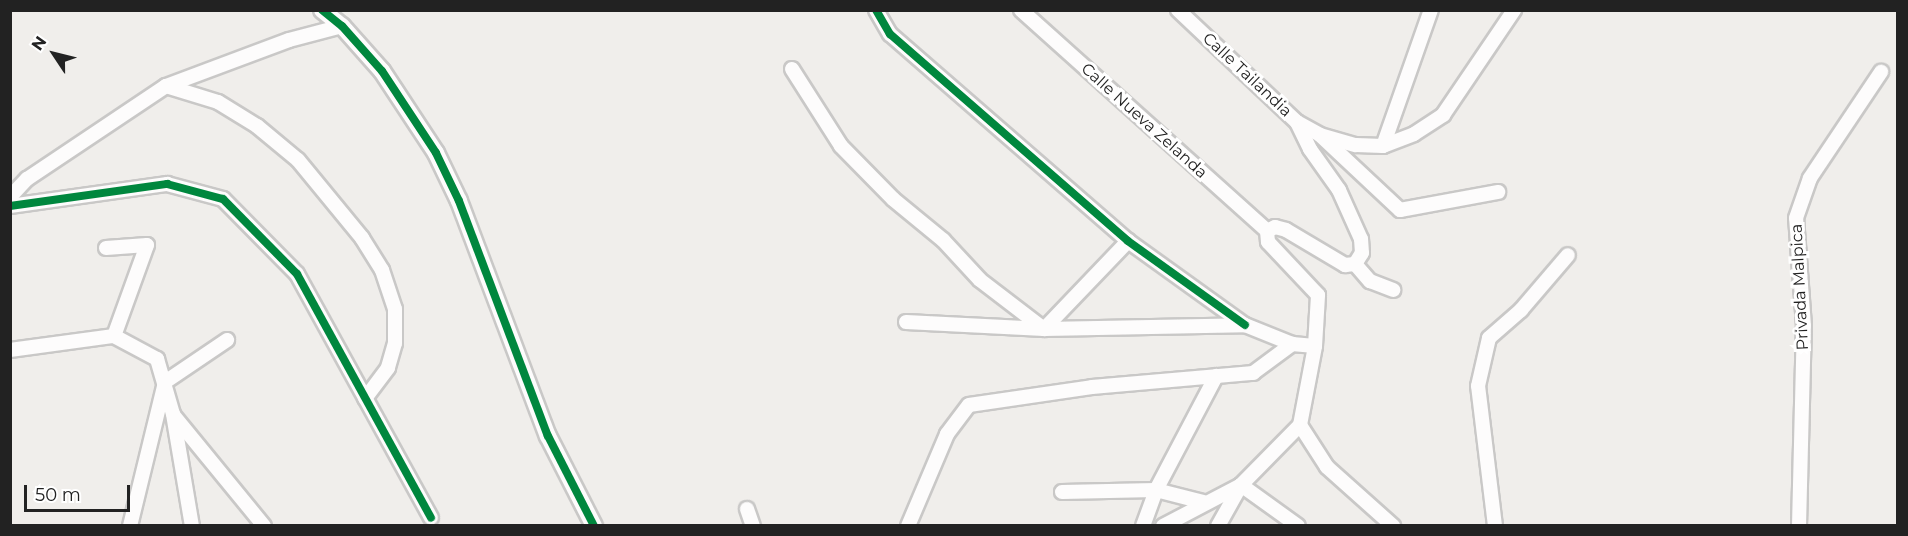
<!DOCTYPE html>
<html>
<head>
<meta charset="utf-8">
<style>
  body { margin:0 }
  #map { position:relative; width:1908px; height:536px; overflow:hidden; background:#f0eeeb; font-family:Montserrat,sans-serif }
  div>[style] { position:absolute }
  .roads { filter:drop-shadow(2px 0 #c9c8c7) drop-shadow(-2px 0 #c9c8c7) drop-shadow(0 2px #c9c8c7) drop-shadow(0 -2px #c9c8c7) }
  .minor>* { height:14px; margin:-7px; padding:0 7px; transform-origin:7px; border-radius:7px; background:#fdfcfc }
  .tertiary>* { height:16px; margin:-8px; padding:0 8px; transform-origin:8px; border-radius:8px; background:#fdfcfc }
  .cycleway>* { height:8px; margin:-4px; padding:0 4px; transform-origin:4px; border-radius:4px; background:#00873e }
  span { translate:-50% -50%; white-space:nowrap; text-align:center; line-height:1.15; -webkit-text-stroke:6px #fff; paint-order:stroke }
  .street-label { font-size:16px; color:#222 }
  .frame { position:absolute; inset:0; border:12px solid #222; pointer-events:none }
  .north { position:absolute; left:24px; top:24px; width:60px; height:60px; -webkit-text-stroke:4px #fff; paint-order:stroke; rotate:305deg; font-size:16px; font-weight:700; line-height:24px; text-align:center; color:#222 }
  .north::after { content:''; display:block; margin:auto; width:21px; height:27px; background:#222; clip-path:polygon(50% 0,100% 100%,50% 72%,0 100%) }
  .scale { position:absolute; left:24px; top:485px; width:106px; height:27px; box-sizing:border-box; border:3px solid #222; border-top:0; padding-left:8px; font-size:18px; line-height:21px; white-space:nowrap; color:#222; -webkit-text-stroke:4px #fff; paint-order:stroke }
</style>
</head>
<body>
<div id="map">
  <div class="roads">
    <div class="minor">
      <div style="left:876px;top:10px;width:28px;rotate:60deg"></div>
      <div style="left:890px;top:34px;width:315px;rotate:41deg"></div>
      <div style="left:1128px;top:241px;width:144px;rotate:35.7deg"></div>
      <div style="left:1021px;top:10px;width:331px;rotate:41.9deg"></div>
      <div style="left:1178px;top:10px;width:163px;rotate:43.3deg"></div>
      <div style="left:1297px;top:122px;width:26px;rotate:29deg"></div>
      <div style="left:1320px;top:135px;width:37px;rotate:16deg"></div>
      <div style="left:1356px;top:145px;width:27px;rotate:2deg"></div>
      <div style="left:1383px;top:146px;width:33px;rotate:-21deg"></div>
      <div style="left:1414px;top:134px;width:35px;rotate:-33deg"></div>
      <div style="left:1443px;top:115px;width:127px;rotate:-55.9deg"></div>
      <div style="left:792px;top:69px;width:91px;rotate:57.5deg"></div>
      <div style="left:841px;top:146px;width:74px;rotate:45.5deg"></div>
      <div style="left:893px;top:199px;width:65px;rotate:39.4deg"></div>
      <div style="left:943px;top:240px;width:54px;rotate:47.2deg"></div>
      <div style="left:980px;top:280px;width:81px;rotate:37.4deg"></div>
      <div style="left:1044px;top:329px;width:122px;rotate:-46.3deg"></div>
      <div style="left:166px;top:86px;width:54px;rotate:17.1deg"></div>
      <div style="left:218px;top:102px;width:46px;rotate:31.6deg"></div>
      <div style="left:257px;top:126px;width:53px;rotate:39.7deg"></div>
      <div style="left:298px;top:160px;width:101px;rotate:50.6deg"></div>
      <div style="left:362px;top:238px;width:38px;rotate:58deg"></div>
      <div style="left:382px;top:270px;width:41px;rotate:71.6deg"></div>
      <div style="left:395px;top:309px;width:34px;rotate:90deg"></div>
      <div style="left:395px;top:343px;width:26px;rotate:106deg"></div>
      <div style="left:388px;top:368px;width:38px;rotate:127deg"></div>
      <div style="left:1322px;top:137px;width:107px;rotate:43.1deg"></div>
      <div style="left:1400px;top:210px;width:100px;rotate:-10.4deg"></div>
      <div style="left:1383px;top:146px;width:144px;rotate:-70.6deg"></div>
      <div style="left:10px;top:197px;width:25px;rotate:-47deg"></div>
      <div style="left:27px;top:179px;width:167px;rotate:-33.8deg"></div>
      <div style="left:166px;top:86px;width:131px;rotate:-20.5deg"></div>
      <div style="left:289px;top:40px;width:55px;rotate:-14.8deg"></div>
      <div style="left:10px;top:206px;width:159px;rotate:-8deg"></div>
      <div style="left:167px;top:184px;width:58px;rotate:15deg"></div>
      <div style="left:223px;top:199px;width:105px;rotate:45.4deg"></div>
      <div style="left:297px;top:274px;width:278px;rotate:61.2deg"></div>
      <div style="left:1267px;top:231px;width:9px;rotate:-27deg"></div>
      <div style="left:1275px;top:227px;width:11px;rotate:15deg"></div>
      <div style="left:1286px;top:230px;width:69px;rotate:30.7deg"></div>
      <div style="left:1345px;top:265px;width:10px;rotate:-6deg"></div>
      <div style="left:1355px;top:264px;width:13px;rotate:-58deg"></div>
      <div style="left:1362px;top:253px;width:14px;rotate:-94deg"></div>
      <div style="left:1361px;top:239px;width:54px;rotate:-114.2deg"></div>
      <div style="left:1339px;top:190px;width:50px;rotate:-125.3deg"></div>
      <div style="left:1310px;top:149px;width:30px;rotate:-116deg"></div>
      <div style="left:106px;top:248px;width:41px;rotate:-4.2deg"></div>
      <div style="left:147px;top:245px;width:97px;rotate:109.9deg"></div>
      <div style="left:1355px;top:264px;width:23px;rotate:49deg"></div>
      <div style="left:1370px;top:281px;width:25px;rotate:21deg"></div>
      <div style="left:906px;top:322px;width:138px;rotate:2.9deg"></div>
      <div style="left:1044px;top:329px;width:201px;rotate:-1.1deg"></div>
      <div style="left:1245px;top:325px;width:51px;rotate:22deg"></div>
      <div style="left:1292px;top:344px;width:23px;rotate:5deg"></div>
      <div style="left:10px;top:350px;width:105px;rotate:-7.7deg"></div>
      <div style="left:114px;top:336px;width:49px;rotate:28.1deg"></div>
      <div style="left:157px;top:359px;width:57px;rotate:73.8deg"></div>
      <div style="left:173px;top:414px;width:114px;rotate:80.4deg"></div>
      <div style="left:174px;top:416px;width:142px;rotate:50.7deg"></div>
      <div style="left:1300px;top:425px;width:50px;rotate:57.3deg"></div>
      <div style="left:1327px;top:467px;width:89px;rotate:41.8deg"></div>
      <div style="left:1062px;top:492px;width:94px;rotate:-1.2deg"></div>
      <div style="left:1156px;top:490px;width:49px;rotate:14.3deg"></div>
      <div style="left:747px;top:509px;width:18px;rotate:71deg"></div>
      <div style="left:130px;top:526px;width:148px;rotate:-76.3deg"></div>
      <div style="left:165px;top:382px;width:75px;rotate:-34.1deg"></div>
      <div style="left:908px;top:526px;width:100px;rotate:-67deg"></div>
      <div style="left:947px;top:434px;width:36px;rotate:-53deg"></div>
      <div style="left:969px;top:405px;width:124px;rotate:-8.3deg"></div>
      <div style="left:1092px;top:387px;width:162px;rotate:-5deg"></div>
      <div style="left:1253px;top:373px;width:49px;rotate:-36.6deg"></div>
      <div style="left:1143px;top:526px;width:38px;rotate:-70deg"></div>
      <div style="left:1156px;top:490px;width:129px;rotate:-62.2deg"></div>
      <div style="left:1163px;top:526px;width:88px;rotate:-27.7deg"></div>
      <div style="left:1241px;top:485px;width:84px;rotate:-45.5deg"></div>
      <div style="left:1300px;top:425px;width:80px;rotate:-79.2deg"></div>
      <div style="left:1315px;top:346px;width:51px;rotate:-86.6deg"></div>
      <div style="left:1318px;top:295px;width:73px;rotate:-133.3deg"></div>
      <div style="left:1268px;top:242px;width:11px;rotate:-95deg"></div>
      <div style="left:1218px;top:526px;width:47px;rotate:-60.7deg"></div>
      <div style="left:1241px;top:485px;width:70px;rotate:35.7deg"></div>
      <div style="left:1495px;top:526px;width:141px;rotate:-96.9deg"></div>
      <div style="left:1478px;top:386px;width:49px;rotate:-77.1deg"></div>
      <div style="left:1489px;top:338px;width:43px;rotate:-41.2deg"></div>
      <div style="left:1521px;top:310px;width:72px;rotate:-49.5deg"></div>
      <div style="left:1799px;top:526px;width:200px;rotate:-88.6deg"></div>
      <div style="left:1804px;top:326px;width:108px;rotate:-94.2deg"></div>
      <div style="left:1796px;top:218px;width:42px;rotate:-70.7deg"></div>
      <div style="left:1810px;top:178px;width:128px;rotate:-56.2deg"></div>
    </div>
    <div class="tertiary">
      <div style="left:322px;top:10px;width:26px;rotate:39deg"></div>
      <div style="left:342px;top:26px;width:60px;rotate:48.4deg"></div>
      <div style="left:382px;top:71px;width:98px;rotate:56.6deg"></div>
      <div style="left:436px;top:153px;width:53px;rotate:64.4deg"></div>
      <div style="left:459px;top:201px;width:251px;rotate:69.3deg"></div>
      <div style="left:548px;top:436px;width:101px;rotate:62.9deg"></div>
    </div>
  </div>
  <div class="cycleway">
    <div style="left:322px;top:10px;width:26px;rotate:39deg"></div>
    <div style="left:342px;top:26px;width:60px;rotate:48.4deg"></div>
    <div style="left:382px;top:71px;width:98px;rotate:56.6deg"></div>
    <div style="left:436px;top:153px;width:53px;rotate:64.4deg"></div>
    <div style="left:459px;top:201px;width:251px;rotate:69.3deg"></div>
    <div style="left:548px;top:436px;width:101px;rotate:62.9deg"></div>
    <div style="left:876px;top:10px;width:28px;rotate:60deg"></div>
    <div style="left:890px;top:34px;width:315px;rotate:41deg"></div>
    <div style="left:1128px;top:241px;width:144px;rotate:35.7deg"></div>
    <div style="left:10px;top:206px;width:159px;rotate:-8deg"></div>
    <div style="left:167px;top:184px;width:58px;rotate:15deg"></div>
    <div style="left:223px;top:199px;width:105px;rotate:45.4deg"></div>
    <div style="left:297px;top:274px;width:278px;rotate:61.2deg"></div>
  </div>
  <div class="street-label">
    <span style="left:1247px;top:75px;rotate:43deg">Calle Tailandia</span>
    <span style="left:1144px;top:121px;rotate:42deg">Calle Nueva Zelanda</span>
    <span style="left:1800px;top:287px;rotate:-93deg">Privada Malpica</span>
  </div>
  <div class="frame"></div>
  <div class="north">N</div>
  <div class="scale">50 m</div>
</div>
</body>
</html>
